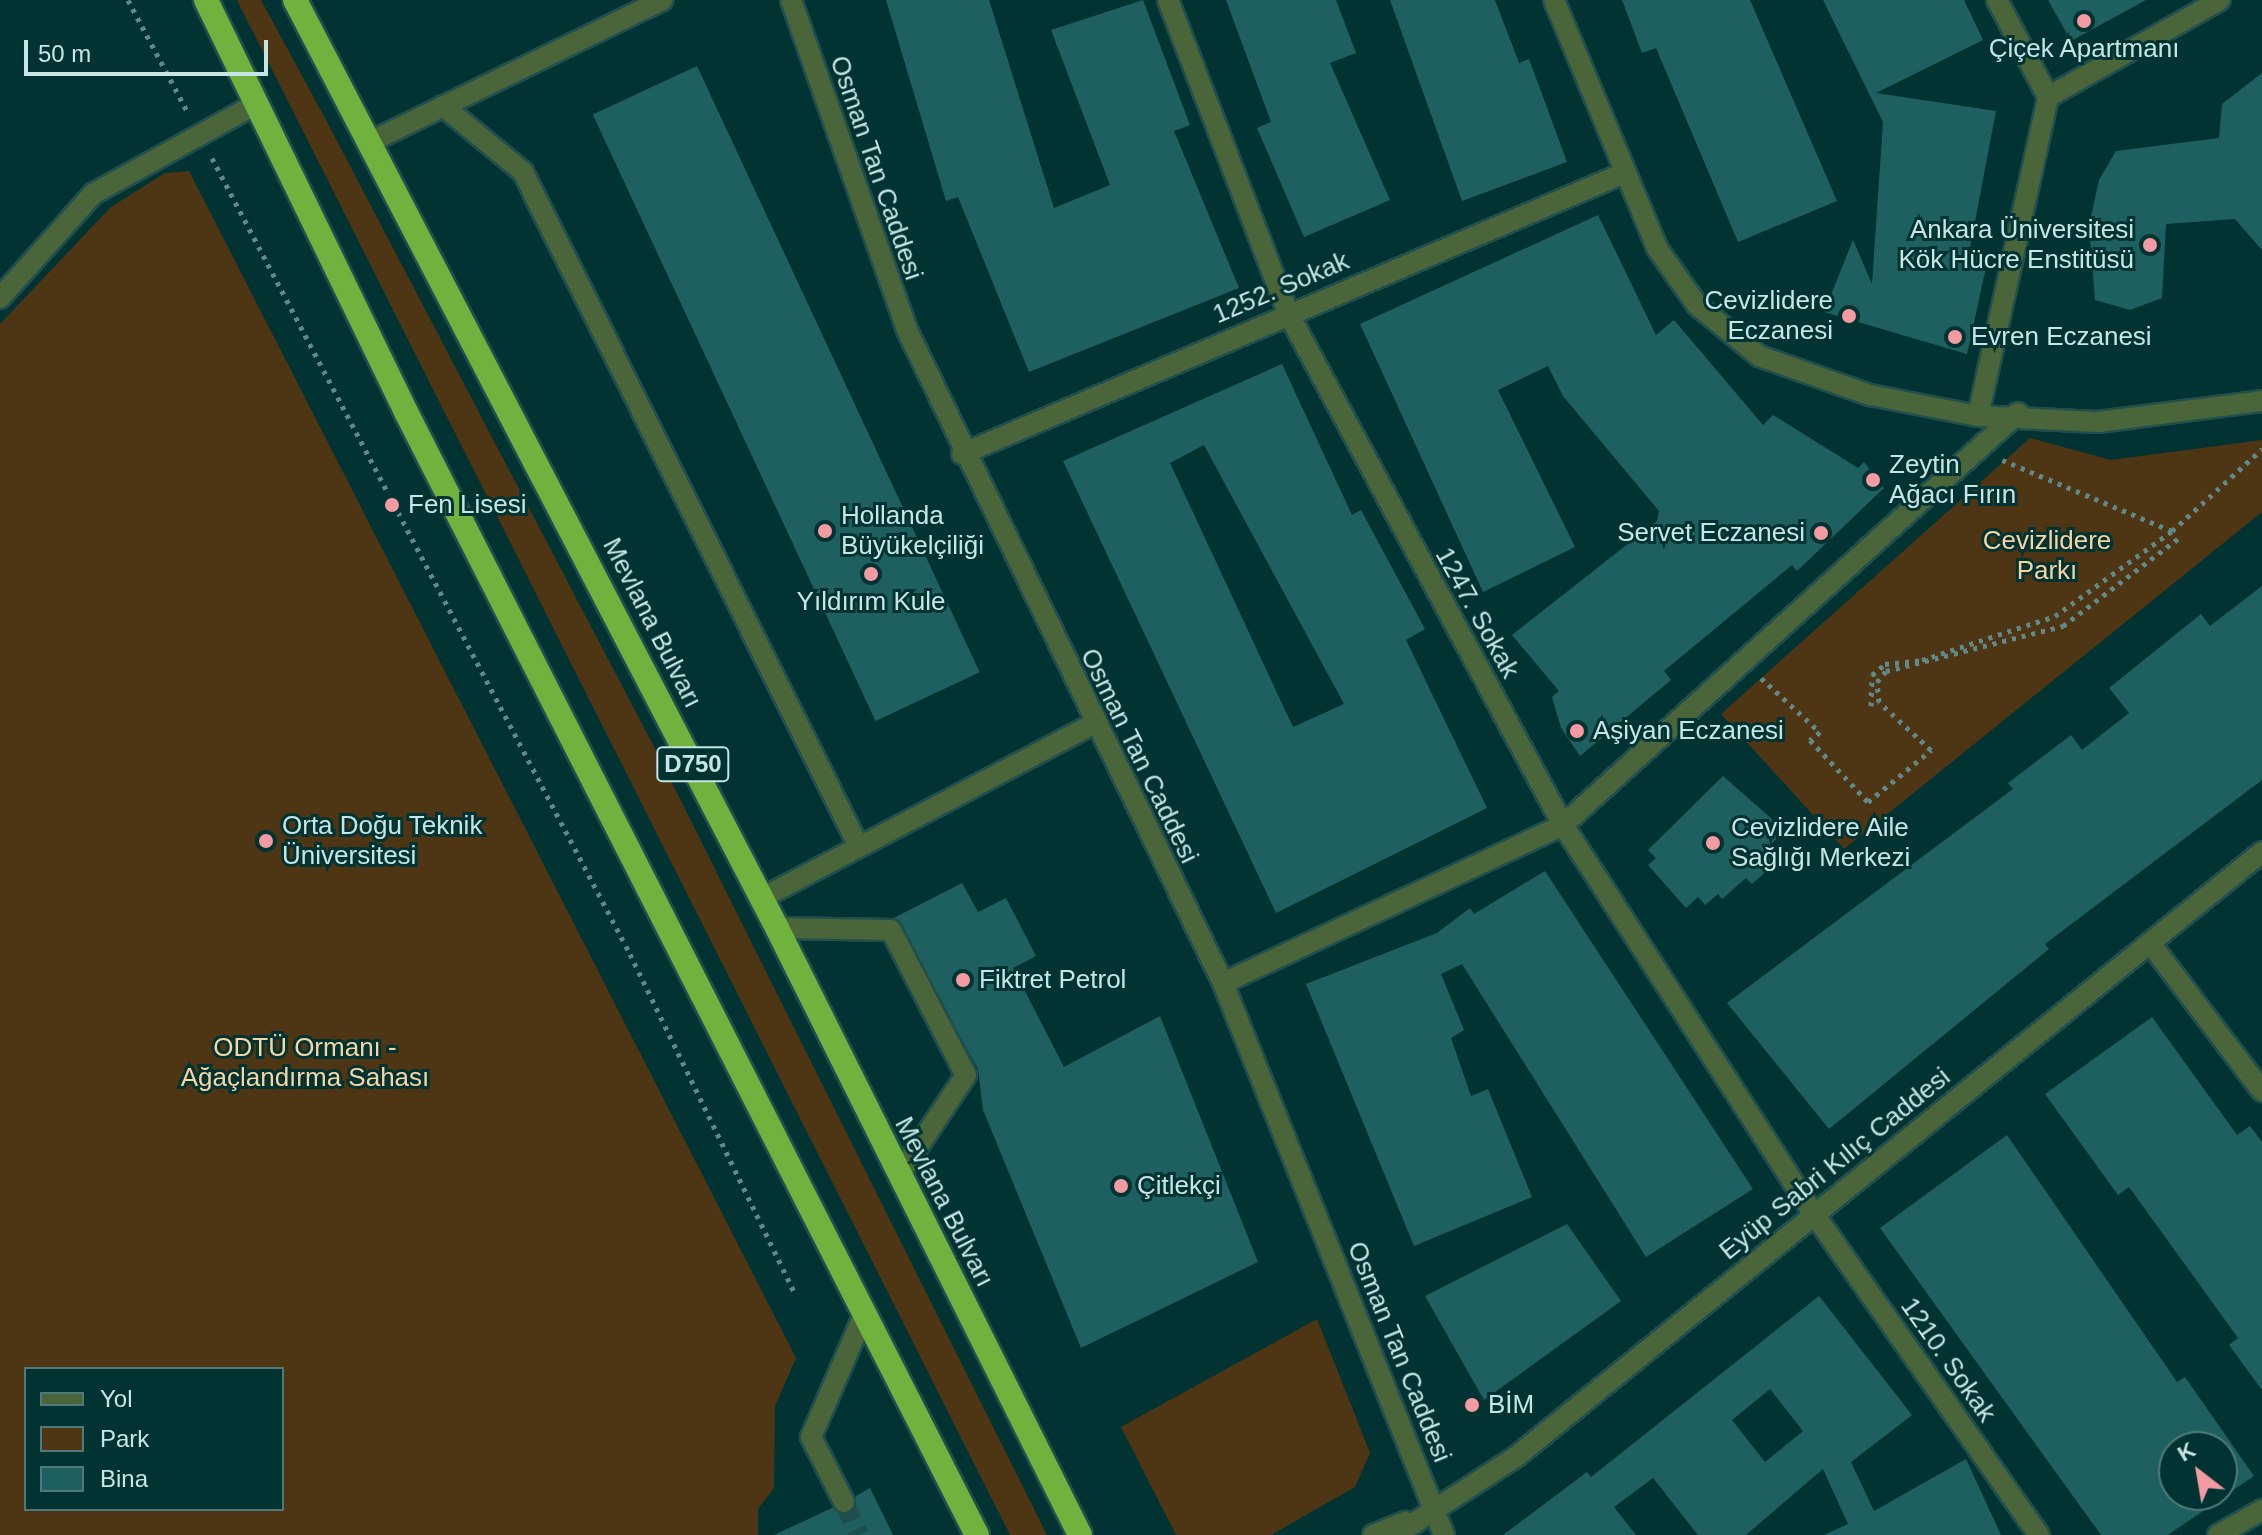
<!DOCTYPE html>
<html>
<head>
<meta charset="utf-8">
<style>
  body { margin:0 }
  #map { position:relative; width:2262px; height:1535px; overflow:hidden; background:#003332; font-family:Helvetica,sans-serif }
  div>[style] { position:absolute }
  .green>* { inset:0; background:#4e3614 }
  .building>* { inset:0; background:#1e6060; transform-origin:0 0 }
  .minor-tunnel>* { height:20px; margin-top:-10px; transform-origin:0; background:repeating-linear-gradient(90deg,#1e4e4d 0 20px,transparent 0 30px) }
  .path>* { height:5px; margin-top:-2.5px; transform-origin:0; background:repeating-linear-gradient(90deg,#608988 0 4px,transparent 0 10px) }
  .roads { filter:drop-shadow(2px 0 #204f4e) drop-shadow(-2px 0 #204f4e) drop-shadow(0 2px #204f4e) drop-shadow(0 -2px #204f4e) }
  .minor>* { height:20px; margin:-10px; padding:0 10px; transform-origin:10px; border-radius:10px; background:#4a6539 }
  .highway>* { height:24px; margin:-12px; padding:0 12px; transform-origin:12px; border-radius:12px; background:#70b23e }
  .dots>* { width:22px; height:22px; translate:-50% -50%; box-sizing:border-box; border:4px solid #003332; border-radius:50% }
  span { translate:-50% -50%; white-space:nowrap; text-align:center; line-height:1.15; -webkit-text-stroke:6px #003332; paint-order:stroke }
  .shield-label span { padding:2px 6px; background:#003332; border:2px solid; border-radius:6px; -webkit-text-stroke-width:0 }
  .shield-label { font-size:24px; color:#c7e5e4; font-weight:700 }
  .poi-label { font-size:26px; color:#c7e5e4 }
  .right { translate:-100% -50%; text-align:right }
  .left { translate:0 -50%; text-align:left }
  .street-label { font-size:26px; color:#c7e5e4 }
  .park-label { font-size:26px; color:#f9d3a1 }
  .legend { position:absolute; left:24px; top:1367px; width:260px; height:144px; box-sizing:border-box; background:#003332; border:2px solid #507a79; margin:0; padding:10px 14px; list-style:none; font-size:24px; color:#c7e5e4 }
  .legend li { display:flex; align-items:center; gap:16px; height:40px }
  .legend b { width:40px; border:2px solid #507a79 }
  .north { position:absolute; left:2158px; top:1431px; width:80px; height:80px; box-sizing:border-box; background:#003332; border:2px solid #507a79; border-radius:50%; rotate:329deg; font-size:22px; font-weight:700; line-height:32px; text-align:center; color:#c7e5e4 }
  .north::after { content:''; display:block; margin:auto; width:28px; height:36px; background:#f49aa2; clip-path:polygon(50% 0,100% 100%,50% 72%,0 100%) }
  .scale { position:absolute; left:24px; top:40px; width:244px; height:36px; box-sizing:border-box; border:4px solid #c7e5e4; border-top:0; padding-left:10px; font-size:24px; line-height:28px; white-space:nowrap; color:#c7e5e4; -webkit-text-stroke:6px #003332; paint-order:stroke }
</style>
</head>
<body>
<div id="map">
  <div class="green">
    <div style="clip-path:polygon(237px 0,261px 0,326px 120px,652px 743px,1047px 1535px,1010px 1535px)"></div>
    <div style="clip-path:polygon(evenodd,189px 171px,796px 1358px,775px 1406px,774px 1488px,758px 1509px,758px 1535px,0 1535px,0 324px,111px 207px,165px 173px,189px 171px,282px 1369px,282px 1509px,26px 1509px,26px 1369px,282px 1369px)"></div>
    <div style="clip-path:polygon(2030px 438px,2111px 460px,2262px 440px,2262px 512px,1844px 849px,1721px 714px)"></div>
    <div style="clip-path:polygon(1317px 1319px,1370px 1453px,1355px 1487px,1271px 1535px,1176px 1535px,1121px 1427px)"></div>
  </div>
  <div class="building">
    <div style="clip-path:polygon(886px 0,989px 0,1054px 208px,1110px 185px,1051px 30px,1143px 0,1190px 125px,1174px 131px,1239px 288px,1029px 372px,958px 197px,946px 201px)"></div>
    <div style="clip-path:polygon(1226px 0,1336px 0,1356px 53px,1330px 63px,1390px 200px,1304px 237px,1257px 128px,1271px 122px)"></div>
    <div style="clip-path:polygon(1390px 0,1495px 0,1519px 63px,1529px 59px,1567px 162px,1462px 201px)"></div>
    <div style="clip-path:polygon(1622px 0,1750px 0,1837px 201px,1738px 242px,1656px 48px,1642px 53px)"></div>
    <div style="clip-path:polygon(1823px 0,1964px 0,1983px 40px,1876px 93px,1996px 111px,1970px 248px,1989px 254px,1967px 354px,1824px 312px,1853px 240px,1872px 284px,1883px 122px)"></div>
    <div style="clip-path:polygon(2048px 0,2146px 0,2071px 41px)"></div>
    <div style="left:697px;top:66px;width:669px;height:115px;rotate:65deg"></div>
    <div style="clip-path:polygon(2262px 73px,2262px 250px,2235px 219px,2166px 224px,2162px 298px,2130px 310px,2095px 300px,2089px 226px,2099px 180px,2116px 151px,2219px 138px,2222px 104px)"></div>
    <div style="clip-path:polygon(1598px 215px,1656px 335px,1674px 320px,1763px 425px,1773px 415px,1858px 468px,1864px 462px,1884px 488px,1797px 571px,1792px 565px,1664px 671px,1671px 680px,1580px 756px,1561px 728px,1552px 697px,1559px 691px,1512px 635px,1657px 521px,1659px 511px,1563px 396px,1548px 366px,1498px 390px,1575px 547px,1483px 592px,1360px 324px)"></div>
    <div style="clip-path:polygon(evenodd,1282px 364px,1352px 515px,1361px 510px,1425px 629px,1406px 640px,1487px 808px,1276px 913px,1063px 461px,1282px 364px,1204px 445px,1344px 704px,1293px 727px,1170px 463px,1204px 445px)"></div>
    <div style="clip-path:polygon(2262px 586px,2262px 780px,2045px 944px,2049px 949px,1829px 1129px,1727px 1003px,2013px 789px,2008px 783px,2071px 735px,2082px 750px,2129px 713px,2109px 688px,2201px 614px,2210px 626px)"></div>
    <div style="clip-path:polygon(1723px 776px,1773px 820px,1767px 826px,1778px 838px,1766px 848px,1778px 861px,1752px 884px,1746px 878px,1722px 899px,1718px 894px,1705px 905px,1698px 897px,1686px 908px,1648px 865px,1656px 858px,1648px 850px)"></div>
    <div style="clip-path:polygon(1545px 871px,1753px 1189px,1646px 1257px,1462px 964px,1441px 974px,1464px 1030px,1451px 1038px,1471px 1096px,1488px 1089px,1532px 1197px,1414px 1246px,1306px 984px,1437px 933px,1470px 908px,1474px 914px)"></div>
    <div style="clip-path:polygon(962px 883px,978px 912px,1006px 898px,1036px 956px,1013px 968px,1064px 1067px,1160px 1016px,1258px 1262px,1081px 1348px,983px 1110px,978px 1069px,894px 918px)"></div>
    <div style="clip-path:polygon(2152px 1017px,2237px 1135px,2250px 1126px,2262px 1142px,2262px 1390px,2229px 1345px,2238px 1338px,2129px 1187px,2118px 1195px,2045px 1094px)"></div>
    <div style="clip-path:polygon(evenodd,2007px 1135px,2177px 1382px,2185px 1377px,2254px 1476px,2168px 1535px,2101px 1535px,1880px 1228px,2007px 1135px,2174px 1447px,2222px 1447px,2222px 1495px,2174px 1495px,2174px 1447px)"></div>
    <div style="clip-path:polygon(1567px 1224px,1621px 1301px,1484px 1400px,1425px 1296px)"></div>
    <div style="clip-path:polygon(evenodd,1819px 1296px,1912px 1415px,1851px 1462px,1874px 1511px,1966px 1459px,2001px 1535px,1824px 1535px,1848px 1524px,1823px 1469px,1746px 1535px,1698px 1535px,1653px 1478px,1614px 1507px,1636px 1535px,1503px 1535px,1587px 1472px,1591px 1477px,1819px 1296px,1770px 1389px,1803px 1431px,1765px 1462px,1732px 1420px,1770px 1389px)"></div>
    <div style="clip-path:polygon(870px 1488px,893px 1535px,774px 1535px,832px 1508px,849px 1514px,856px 1496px)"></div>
  </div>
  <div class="minor-tunnel">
    <div style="left:844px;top:1502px;width:36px;rotate:66deg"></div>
  </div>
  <div class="path">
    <div style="left:128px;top:0;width:128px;rotate:62deg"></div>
    <div style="left:212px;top:158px;width:899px;rotate:62.29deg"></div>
    <div style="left:630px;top:954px;width:376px;rotate:64.1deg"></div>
    <div style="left:2172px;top:531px;width:122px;rotate:-42.3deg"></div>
    <div style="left:1761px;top:678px;width:80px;rotate:42.5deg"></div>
    <div style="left:1820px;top:732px;width:13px;rotate:141deg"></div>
    <div style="left:1810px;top:740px;width:85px;rotate:46.9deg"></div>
    <div style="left:1868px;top:802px;width:82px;rotate:-39.5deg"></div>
    <div style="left:1931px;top:750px;width:71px;rotate:-137.3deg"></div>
    <div style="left:1879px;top:702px;width:20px;rotate:-96deg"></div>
    <div style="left:1877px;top:682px;width:14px;rotate:-51deg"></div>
    <div style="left:1886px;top:671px;width:183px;rotate:-14.3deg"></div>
    <div style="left:2063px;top:626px;width:146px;rotate:-37.2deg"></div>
    <div style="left:1871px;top:706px;width:31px;rotate:-88deg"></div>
    <div style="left:1872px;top:675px;width:17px;rotate:-40deg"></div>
    <div style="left:1885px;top:664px;width:37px;rotate:-6deg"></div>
    <div style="left:1922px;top:660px;width:140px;rotate:-18.3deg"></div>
    <div style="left:2055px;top:616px;width:145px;rotate:-36deg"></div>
    <div style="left:2172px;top:531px;width:184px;rotate:-157.3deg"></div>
  </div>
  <div class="roads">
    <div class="minor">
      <div style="left:791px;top:0;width:350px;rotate:70.6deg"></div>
      <div style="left:907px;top:330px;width:725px;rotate:64.18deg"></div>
      <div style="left:1223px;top:983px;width:595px;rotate:68.18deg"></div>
      <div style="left:1168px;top:0;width:335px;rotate:69deg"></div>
      <div style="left:1288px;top:313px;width:581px;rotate:61.76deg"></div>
      <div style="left:1563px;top:825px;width:463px;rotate:57.2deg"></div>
      <div style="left:1814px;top:1214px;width:392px;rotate:55deg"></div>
      <div style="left:1554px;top:0;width:269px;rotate:67.4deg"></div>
      <div style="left:1657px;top:248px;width:70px;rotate:54.9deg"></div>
      <div style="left:1697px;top:305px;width:80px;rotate:39.4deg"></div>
      <div style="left:1759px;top:356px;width:118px;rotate:19.4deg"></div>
      <div style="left:1870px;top:395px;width:110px;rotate:11deg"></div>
      <div style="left:1978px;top:416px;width:120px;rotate:2.9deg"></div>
      <div style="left:2098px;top:422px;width:165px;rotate:-7.3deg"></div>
      <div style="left:2048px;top:97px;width:197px;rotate:-29.4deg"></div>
      <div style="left:443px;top:106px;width:104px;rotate:39.5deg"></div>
      <div style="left:523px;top:172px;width:754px;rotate:63.54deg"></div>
      <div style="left:370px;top:142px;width:325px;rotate:-25.9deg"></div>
      <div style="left:0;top:298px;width:140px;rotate:-48.2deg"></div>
      <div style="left:93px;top:194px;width:186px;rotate:-28.9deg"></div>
      <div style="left:1978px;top:416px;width:327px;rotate:-77.6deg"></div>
      <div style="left:2048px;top:97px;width:110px;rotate:-117.7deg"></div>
      <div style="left:962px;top:454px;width:717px;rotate:-22.99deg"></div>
      <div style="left:762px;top:898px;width:375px;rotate:-27.7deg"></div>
      <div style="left:777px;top:928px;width:114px;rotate:1deg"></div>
      <div style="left:891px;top:930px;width:163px;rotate:62.7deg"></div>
      <div style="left:966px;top:1075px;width:120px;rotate:123.8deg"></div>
      <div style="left:2150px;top:943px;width:186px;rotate:52.9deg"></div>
      <div style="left:1223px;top:983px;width:375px;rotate:-24.9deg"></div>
      <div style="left:1563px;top:825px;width:614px;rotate:-42.16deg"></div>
      <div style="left:844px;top:1502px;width:73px;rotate:-116.9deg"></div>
      <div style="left:811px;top:1437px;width:136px;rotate:-66.6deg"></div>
      <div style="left:1373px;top:1535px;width:35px;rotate:-22deg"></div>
      <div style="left:1396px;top:1535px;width:145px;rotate:-33.1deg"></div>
      <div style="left:1517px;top:1456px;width:959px;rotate:-39.03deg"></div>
      <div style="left:2218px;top:1535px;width:51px;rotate:-29.6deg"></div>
    </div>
    <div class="highway">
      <div style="left:206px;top:0;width:458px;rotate:64.1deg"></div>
      <div style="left:406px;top:412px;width:1260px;rotate:63.05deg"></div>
      <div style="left:295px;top:0;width:1046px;rotate:62.55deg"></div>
      <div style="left:777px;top:928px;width:678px;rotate:63.47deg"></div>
    </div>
  </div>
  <div class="dots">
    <div style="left:2084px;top:21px;background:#f49aa2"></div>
    <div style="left:2150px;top:245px;background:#f49aa2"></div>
    <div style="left:1849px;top:316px;background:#f49aa2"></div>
    <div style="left:1955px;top:337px;background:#f49aa2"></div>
    <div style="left:1873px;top:480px;background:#f49aa2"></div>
    <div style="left:392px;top:505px;background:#f49aa2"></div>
    <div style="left:825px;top:531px;background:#f49aa2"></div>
    <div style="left:1821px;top:533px;background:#f49aa2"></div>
    <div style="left:871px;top:574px;background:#f49aa2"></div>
    <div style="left:1577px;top:731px;background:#f49aa2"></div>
    <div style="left:266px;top:841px;background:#f49aa2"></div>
    <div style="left:1713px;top:843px;background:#f49aa2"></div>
    <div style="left:963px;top:980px;background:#f49aa2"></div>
    <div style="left:1121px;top:1186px;background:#f49aa2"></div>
    <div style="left:1472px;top:1405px;background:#f49aa2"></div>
  </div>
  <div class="shield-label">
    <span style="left:693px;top:764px">D750</span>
  </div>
  <div class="poi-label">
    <span style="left:2084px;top:49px">Çiçek Apartmanı</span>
    <span class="right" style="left:2134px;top:245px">Ankara Üniversitesi<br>Kök Hücre Enstitüsü</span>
    <span class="right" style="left:1833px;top:316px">Cevizlidere<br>Eczanesi</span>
    <span class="left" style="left:1971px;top:337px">Evren Eczanesi</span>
    <span class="left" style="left:1889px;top:480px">Zeytin<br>Ağacı Fırın</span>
    <span class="left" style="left:408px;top:505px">Fen Lisesi</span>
    <span class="left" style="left:841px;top:531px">Hollanda<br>Büyükelçiliği</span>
    <span class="right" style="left:1805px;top:533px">Servet Eczanesi</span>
    <span style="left:871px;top:602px">Yıldırım Kule</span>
    <span class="left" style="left:1593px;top:731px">Aşiyan Eczanesi</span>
    <span class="left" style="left:282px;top:841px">Orta Doğu Teknik<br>Üniversitesi</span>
    <span class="left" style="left:1731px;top:843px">Cevizlidere Aile<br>Sağlığı Merkezi</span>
    <span class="left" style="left:979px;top:980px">Fiktret Petrol</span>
    <span class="left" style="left:1137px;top:1186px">Çitlekçi</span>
    <span class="left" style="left:1488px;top:1405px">BİM</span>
  </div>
  <div class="street-label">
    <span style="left:876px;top:168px;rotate:71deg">Osman Tan Caddesi</span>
    <span style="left:1281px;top:288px;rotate:-23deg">1252. Sokak</span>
    <span style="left:1477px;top:613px;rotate:61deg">1247. Sokak</span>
    <span style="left:652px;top:623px;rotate:63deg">Mevlana Bulvarı</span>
    <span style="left:1139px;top:756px;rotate:64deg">Osman Tan Caddesi</span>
    <span style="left:1835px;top:1164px;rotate:-39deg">Eyüp Sabri Kılıç Caddesi</span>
    <span style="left:944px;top:1202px;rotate:63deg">Mevlana Bulvarı</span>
    <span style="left:1399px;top:1352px;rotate:68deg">Osman Tan Caddesi</span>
    <span style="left:1948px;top:1360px;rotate:55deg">1210. Sokak</span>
  </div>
  <div class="park-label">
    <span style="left:2047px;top:556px">Cevizlidere<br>Parkı</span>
    <span style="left:305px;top:1063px">ODTÜ Ormanı -<br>Ağaçlandırma Sahası</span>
  </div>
  <ul class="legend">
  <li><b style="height:10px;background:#4a6539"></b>Yol</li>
  <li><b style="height:22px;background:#4e3614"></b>Park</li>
  <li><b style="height:22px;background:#1e6060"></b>Bina</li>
  </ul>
  <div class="north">K</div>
  <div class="scale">50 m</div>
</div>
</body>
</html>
